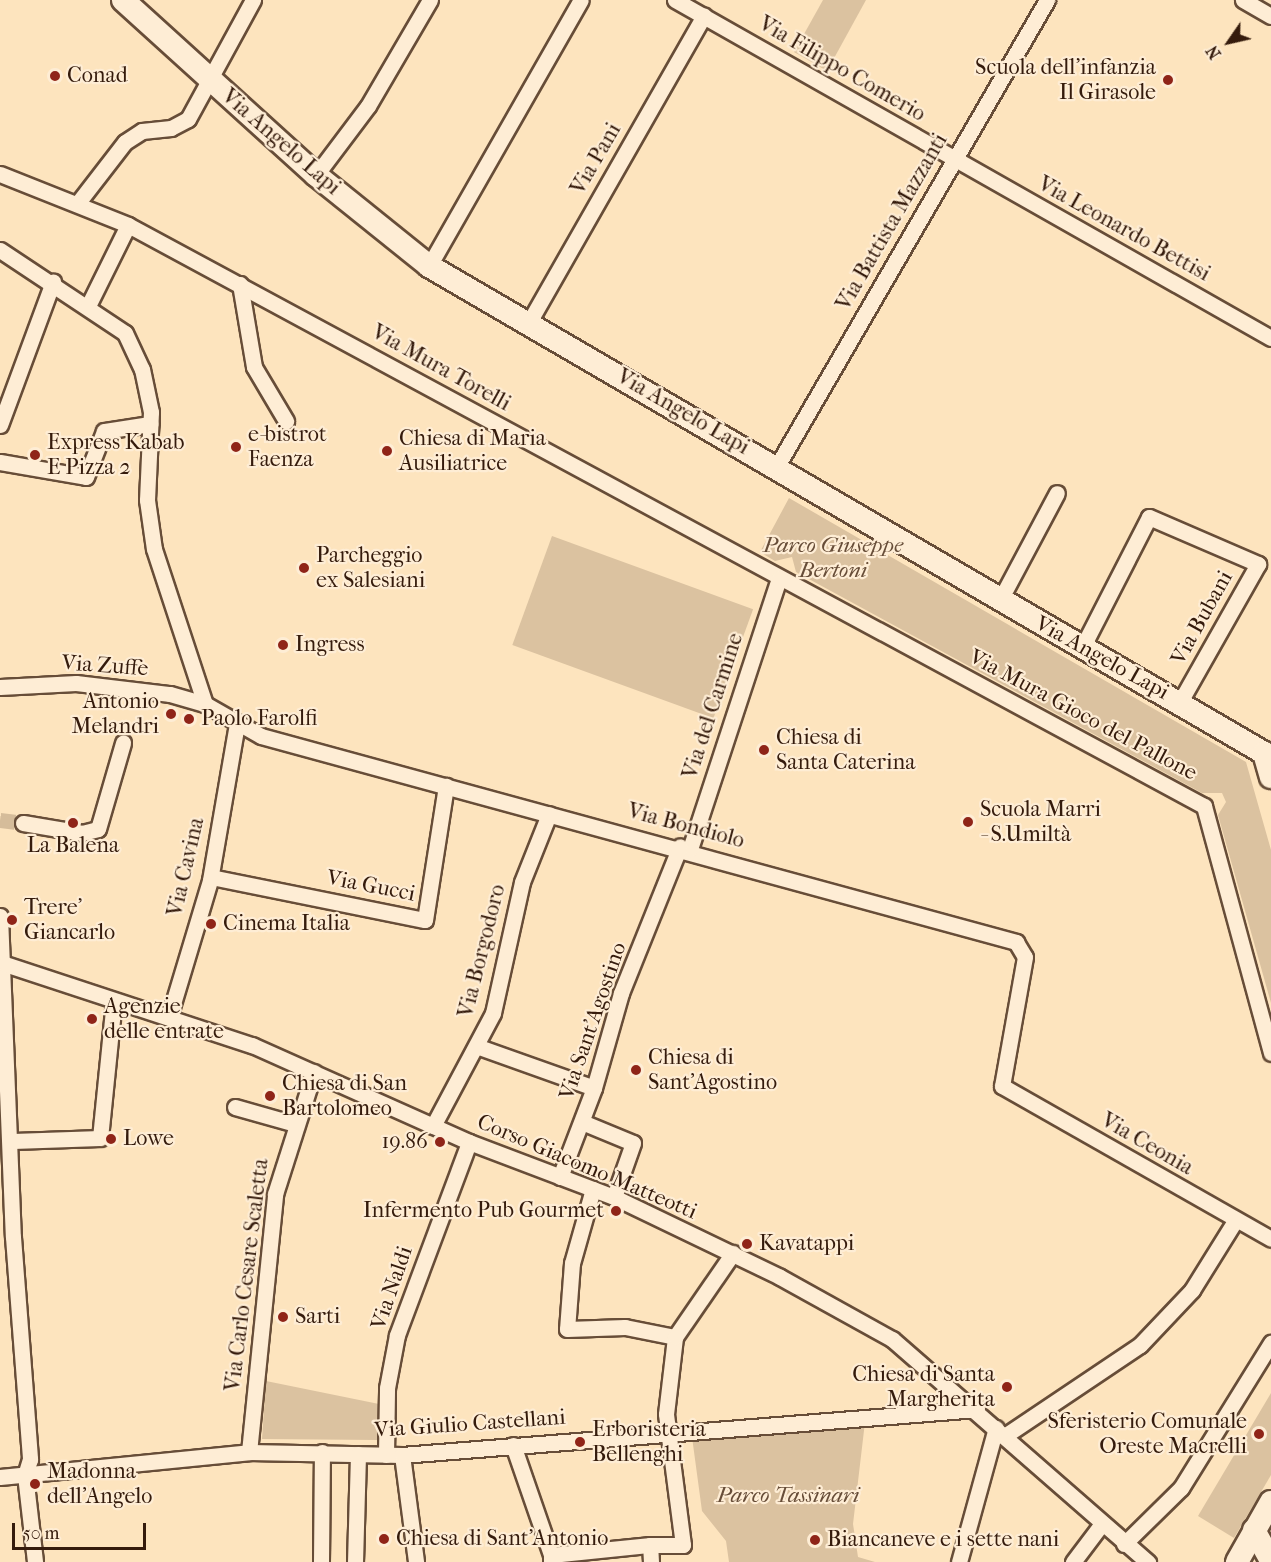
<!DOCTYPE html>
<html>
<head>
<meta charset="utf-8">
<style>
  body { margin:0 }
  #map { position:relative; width:1271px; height:1562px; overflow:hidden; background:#fde4be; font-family:"IM FELL French Canon",serif }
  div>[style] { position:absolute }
  .green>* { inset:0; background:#dbc2a0; transform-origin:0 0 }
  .street-tunnel>* { height:15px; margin-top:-7.5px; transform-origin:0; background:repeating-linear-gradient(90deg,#d5bc9a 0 15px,transparent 0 23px) }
  .roads { filter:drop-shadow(2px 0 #674d38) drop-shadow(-2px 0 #674d38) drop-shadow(0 2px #674d38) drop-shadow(0 -2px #674d38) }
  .street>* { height:15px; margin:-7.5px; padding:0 7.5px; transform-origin:7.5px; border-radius:7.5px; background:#feedd5 }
  .secondary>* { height:22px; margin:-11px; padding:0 11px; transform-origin:11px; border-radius:11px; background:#feedd5 }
  .dots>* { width:16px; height:16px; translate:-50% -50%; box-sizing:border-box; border:3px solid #feedd5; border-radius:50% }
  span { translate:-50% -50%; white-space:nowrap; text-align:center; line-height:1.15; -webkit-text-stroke:4.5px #feedd5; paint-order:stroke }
  .poi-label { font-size:22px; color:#351b0c }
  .right { translate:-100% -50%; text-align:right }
  .left { translate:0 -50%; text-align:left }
  .street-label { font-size:22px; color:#351b0c }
  .park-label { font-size:22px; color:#674d38; font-style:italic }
  .north { position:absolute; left:1199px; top:12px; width:60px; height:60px; -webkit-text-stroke:4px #feedd5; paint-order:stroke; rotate:236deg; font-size:16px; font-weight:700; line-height:24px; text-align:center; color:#351b0c }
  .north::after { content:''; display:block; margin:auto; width:21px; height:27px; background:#351b0c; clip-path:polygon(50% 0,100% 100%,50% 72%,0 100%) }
  .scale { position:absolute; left:12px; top:1523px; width:134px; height:27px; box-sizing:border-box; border:3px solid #351b0c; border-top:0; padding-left:8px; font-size:18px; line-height:21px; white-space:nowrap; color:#351b0c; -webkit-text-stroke:4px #feedd5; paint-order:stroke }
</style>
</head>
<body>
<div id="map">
  <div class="green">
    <div style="clip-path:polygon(823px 0,866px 0,827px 71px,794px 52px)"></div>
    <div style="clip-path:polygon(789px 498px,1246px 762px,1271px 850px,1271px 1003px,1218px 815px,1226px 802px,1222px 793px,1202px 793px,796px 572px,792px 557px,775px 561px,760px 552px)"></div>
    <div style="left:552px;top:536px;width:214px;height:116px;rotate:20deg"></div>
    <div style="clip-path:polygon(266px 1381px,379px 1404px,378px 1440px,262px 1439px)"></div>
    <div style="clip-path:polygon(1271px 1393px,1271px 1475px,1234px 1538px,1198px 1516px)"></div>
    <div style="clip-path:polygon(865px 1422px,853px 1524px,858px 1557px,875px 1562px,729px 1562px,726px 1541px,702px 1511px,692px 1437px)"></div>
  </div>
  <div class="street-tunnel">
    <div style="left:0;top:820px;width:23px;rotate:7deg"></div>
  </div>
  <div class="roads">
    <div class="street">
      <div style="left:675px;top:0;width:685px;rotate:29.56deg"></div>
      <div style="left:1243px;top:0;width:32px;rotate:30deg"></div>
      <div style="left:0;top:174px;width:138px;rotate:21.7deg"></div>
      <div style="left:128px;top:225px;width:1223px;rotate:28.37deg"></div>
      <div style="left:1204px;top:806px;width:256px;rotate:74.8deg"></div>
      <div style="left:316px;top:175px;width:86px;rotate:-53deg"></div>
      <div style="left:368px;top:106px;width:123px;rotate:-59.7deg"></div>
      <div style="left:77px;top:204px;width:78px;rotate:-52.3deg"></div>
      <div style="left:125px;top:142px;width:20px;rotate:-33deg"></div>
      <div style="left:142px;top:131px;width:29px;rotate:-6deg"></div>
      <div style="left:171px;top:128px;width:19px;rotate:-28deg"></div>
      <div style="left:188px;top:119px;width:136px;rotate:-61.4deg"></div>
      <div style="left:0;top:250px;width:150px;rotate:33.6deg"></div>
      <div style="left:125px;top:333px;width:40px;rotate:65deg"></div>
      <div style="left:142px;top:369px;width:44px;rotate:78.2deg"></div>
      <div style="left:151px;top:412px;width:88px;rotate:92.6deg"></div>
      <div style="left:147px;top:500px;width:49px;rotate:81.9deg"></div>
      <div style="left:154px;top:549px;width:163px;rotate:71.8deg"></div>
      <div style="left:429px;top:266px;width:306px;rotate:-60.3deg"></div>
      <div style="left:240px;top:284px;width:84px;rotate:80.4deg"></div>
      <div style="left:254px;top:367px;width:63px;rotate:59.3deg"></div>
      <div style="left:88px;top:306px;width:90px;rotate:-63.7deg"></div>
      <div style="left:528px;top:324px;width:355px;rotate:-60.3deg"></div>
      <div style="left:0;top:425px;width:153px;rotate:-69.7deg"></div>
      <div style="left:0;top:462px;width:87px;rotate:9.9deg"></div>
      <div style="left:86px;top:477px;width:49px;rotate:-68.6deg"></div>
      <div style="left:104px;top:431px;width:47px;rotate:-8.7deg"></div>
      <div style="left:777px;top:466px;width:539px;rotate:-59.91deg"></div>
      <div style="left:1000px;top:600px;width:121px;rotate:-62deg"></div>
      <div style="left:1082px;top:648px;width:147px;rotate:-62.9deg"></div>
      <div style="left:1149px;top:517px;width:119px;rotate:23.3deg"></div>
      <div style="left:1258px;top:564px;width:159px;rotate:119.5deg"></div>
      <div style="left:0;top:687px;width:76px;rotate:-3deg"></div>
      <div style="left:76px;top:683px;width:95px;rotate:6.7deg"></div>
      <div style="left:170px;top:694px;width:36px;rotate:16deg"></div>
      <div style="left:205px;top:704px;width:64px;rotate:29.7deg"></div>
      <div style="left:261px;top:736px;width:783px;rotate:15.26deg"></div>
      <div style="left:1016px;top:942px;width:17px;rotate:59deg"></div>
      <div style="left:1025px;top:957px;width:131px;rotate:100.1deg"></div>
      <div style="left:1002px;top:1086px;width:309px;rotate:29.6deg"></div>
      <div style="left:23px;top:823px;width:60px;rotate:9.6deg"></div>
      <div style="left:82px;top:833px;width:16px;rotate:-14deg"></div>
      <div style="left:98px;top:829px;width:90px;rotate:-73.8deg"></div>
      <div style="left:690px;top:849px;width:285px;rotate:-71.8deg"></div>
      <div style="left:211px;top:877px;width:218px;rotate:11.4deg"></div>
      <div style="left:425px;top:920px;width:136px;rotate:-81.1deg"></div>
      <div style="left:0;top:916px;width:321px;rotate:87.7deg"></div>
      <div style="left:13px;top:1237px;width:223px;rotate:85.6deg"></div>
      <div style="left:30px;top:1459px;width:17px;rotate:107deg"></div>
      <div style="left:25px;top:1475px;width:88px;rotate:83.4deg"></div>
      <div style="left:5px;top:964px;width:260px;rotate:18.2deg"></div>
      <div style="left:252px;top:1045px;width:238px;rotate:24.1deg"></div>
      <div style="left:469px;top:1142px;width:155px;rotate:20.8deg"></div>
      <div style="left:614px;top:1197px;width:184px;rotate:25.7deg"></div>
      <div style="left:780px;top:1277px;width:128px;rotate:29deg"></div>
      <div style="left:892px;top:1339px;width:340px;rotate:41.1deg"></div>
      <div style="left:169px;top:1017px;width:143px;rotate:-73.3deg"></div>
      <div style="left:210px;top:880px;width:159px;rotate:-80.2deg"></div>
      <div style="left:479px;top:1047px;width:122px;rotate:19.6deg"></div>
      <div style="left:235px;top:1107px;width:62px;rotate:15.8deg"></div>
      <div style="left:582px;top:1122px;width:55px;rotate:22.4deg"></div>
      <div style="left:633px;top:1143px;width:57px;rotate:109.4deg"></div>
      <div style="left:433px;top:1126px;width:128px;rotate:-62deg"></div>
      <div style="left:493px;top:1013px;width:134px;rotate:-77.5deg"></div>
      <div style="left:522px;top:882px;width:73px;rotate:-68.3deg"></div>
      <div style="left:13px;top:1141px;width:87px;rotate:-2deg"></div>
      <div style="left:100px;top:1138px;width:138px;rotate:-84.2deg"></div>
      <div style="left:560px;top:1177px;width:95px;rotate:-69.1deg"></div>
      <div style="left:594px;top:1088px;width:99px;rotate:-74.1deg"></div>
      <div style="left:621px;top:993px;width:158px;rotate:-68.1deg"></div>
      <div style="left:593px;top:1189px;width:77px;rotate:105.8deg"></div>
      <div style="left:572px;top:1263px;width:66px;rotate:94.3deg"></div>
      <div style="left:567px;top:1329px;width:58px;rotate:-2deg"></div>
      <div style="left:625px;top:1327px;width:51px;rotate:11.3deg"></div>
      <div style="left:1006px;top:1435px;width:161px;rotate:-33.9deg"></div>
      <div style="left:1140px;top:1345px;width:76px;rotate:-46.6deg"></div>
      <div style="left:1192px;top:1290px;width:81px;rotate:-58.1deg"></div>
      <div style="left:513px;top:1445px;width:116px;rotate:70.9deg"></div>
      <div style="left:249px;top:1452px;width:259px;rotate:-84.2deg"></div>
      <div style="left:275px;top:1194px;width:128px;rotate:-72.3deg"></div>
      <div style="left:386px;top:1455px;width:67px;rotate:-89.1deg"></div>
      <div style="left:387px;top:1388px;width:54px;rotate:-79.3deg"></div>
      <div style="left:397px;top:1335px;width:206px;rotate:-69.5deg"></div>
      <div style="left:402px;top:1455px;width:108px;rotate:82.5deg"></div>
      <div style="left:0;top:1477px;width:250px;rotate:-5.7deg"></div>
      <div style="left:249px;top:1452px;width:153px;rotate:1.1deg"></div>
      <div style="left:402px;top:1455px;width:577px;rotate:-4.57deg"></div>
      <div style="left:1124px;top:1544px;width:80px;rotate:-44.5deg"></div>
      <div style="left:1181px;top:1488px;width:171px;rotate:-58.2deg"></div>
      <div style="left:321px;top:1562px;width:110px;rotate:-89.5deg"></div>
      <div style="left:355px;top:1562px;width:108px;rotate:-88.4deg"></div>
      <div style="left:551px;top:1562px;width:7px;rotate:-90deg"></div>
      <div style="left:551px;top:1555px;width:100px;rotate:-5.8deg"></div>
      <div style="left:651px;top:1562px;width:17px;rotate:-93deg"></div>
      <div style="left:650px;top:1545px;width:33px"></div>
      <div style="left:683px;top:1545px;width:132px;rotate:-97.4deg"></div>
      <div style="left:666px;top:1414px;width:78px;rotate:-83.3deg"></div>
      <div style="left:675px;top:1337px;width:102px;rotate:-55.4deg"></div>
      <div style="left:959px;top:1562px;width:139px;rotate:-74.6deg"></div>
      <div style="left:1073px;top:1562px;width:46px;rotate:-52.9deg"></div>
    </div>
    <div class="secondary">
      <div style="left:123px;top:0;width:261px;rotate:42.2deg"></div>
      <div style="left:316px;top:175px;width:145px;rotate:38.8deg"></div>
      <div style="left:429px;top:266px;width:967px;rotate:30.25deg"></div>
      <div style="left:1264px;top:753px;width:25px;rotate:74deg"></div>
      <div style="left:1254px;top:1530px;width:35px;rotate:61deg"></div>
      <div style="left:1237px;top:1562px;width:69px;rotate:-60.5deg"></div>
    </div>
  </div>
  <div class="dots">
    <div style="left:55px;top:76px;background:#8f2418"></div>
    <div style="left:1168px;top:80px;background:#8f2418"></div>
    <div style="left:236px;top:447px;background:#8f2418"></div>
    <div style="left:387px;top:451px;background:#8f2418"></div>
    <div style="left:35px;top:455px;background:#8f2418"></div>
    <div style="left:304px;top:568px;background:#8f2418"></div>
    <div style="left:283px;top:645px;background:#8f2418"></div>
    <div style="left:171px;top:714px;background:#8f2418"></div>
    <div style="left:189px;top:719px;background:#8f2418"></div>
    <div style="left:764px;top:750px;background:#8f2418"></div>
    <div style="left:968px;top:822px;background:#8f2418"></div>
    <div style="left:73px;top:823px;background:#8f2418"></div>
    <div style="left:12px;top:920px;background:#8f2418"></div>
    <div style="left:211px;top:924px;background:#8f2418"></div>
    <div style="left:92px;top:1019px;background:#8f2418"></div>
    <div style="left:636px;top:1070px;background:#8f2418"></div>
    <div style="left:270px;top:1096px;background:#8f2418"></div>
    <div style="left:111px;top:1139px;background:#8f2418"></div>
    <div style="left:440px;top:1142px;background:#8f2418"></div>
    <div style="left:616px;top:1211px;background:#8f2418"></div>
    <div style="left:747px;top:1244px;background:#8f2418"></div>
    <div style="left:283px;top:1317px;background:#8f2418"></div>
    <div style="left:1007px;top:1387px;background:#8f2418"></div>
    <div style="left:1259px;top:1434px;background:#8f2418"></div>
    <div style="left:580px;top:1442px;background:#8f2418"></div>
    <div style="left:35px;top:1484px;background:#8f2418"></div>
    <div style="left:384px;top:1539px;background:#8f2418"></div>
    <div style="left:815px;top:1540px;background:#8f2418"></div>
  </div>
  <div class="poi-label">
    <span class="right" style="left:1156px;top:80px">Scuola dell'infanzia<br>Il Girasole</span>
    <span class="left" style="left:67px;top:76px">Conad</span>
    <span class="left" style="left:248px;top:447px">e-bistrot<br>Faenza</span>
    <span class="left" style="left:399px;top:451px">Chiesa di Maria<br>Ausiliatrice</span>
    <span class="left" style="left:47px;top:455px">Express Kabab<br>E Pizza 2</span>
    <span class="left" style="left:316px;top:568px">Parcheggio<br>ex Salesiani</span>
    <span class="left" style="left:295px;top:645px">Ingress</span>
    <span class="right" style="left:159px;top:714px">Antonio<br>Melandri</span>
    <span class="left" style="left:201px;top:719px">Paolo Farolfi</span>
    <span class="left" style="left:776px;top:750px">Chiesa di<br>Santa Caterina</span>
    <span class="left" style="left:980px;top:822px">Scuola Marri<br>- S.Umiltà</span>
    <span style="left:73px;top:846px">La Balena</span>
    <span class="left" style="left:24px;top:920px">Trere'<br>Giancarlo</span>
    <span class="left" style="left:223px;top:924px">Cinema Italia</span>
    <span class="left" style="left:104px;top:1019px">Agenzie<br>delle entrate</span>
    <span class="left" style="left:648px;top:1070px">Chiesa di<br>Sant'Agostino</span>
    <span class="left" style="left:282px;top:1096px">Chiesa di San<br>Bartolomeo</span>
    <span class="left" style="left:123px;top:1139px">Lowe</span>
    <span class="right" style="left:428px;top:1142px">19.86</span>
    <span class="right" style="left:604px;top:1211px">Infermento Pub Gourmet</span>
    <span class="left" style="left:759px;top:1244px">Kavatappi</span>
    <span class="left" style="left:295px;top:1317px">Sarti</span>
    <span class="right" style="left:995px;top:1387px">Chiesa di Santa<br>Margherita</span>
    <span class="right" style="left:1247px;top:1434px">Sferisterio Comunale<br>Oreste Macrelli</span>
    <span class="left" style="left:592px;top:1442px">Erboristeria<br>Bellenghi</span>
    <span class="left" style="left:47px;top:1484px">Madonna<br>dell'Angelo</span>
    <span class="left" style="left:396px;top:1539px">Chiesa di Sant'Antonio</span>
    <span class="left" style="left:827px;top:1540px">Biancaneve e i sette nani</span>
  </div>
  <div class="street-label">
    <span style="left:842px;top:69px;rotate:30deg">Via Filippo Comerio</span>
    <span style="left:281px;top:142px;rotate:41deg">Via Angelo Lapi</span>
    <span style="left:596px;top:159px;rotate:-60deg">Via Pani</span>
    <span style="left:892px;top:222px;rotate:-60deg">Via Battista Mazzanti</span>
    <span style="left:1124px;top:229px;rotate:29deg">Via Leonardo Bettisi</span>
    <span style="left:441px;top:368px;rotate:29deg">Via Mura Torelli</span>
    <span style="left:683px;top:412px;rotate:30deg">Via Angelo Lapi</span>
    <span style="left:1202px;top:618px;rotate:-61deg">Via Bubani</span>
    <span style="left:1102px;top:658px;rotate:29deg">Via Angelo Lapi</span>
    <span style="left:105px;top:666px;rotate:4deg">Via Zuffe</span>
    <span style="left:713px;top:706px;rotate:-72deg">Via del Carmine</span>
    <span style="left:1083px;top:715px;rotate:28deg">Via Mura Gioco del Pallone</span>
    <span style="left:686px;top:826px;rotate:15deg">Via Bondiolo</span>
    <span style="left:186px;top:867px;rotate:-77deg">Via Cavina</span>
    <span style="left:371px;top:886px;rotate:11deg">Via Gucci</span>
    <span style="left:482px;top:951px;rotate:-76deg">Via Borgodoro</span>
    <span style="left:593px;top:1021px;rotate:-71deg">Via Sant'Agostino</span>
    <span style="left:1147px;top:1144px;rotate:30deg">Via Ceonia</span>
    <span style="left:587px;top:1167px;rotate:23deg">Corso Giacomo Matteotti</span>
    <span style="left:247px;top:1275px;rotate:-83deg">Via Carlo Cesare Scaletta</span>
    <span style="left:392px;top:1288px;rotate:-71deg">Via Naldi</span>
    <span style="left:470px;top:1424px;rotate:-4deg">Via Giulio Castellani</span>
  </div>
  <div class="park-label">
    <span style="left:833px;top:558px">Parco Giuseppe<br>Bertoni</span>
    <span style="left:788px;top:1496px">Parco Tassinari</span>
  </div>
  <div class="north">N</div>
  <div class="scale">50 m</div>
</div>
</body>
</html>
